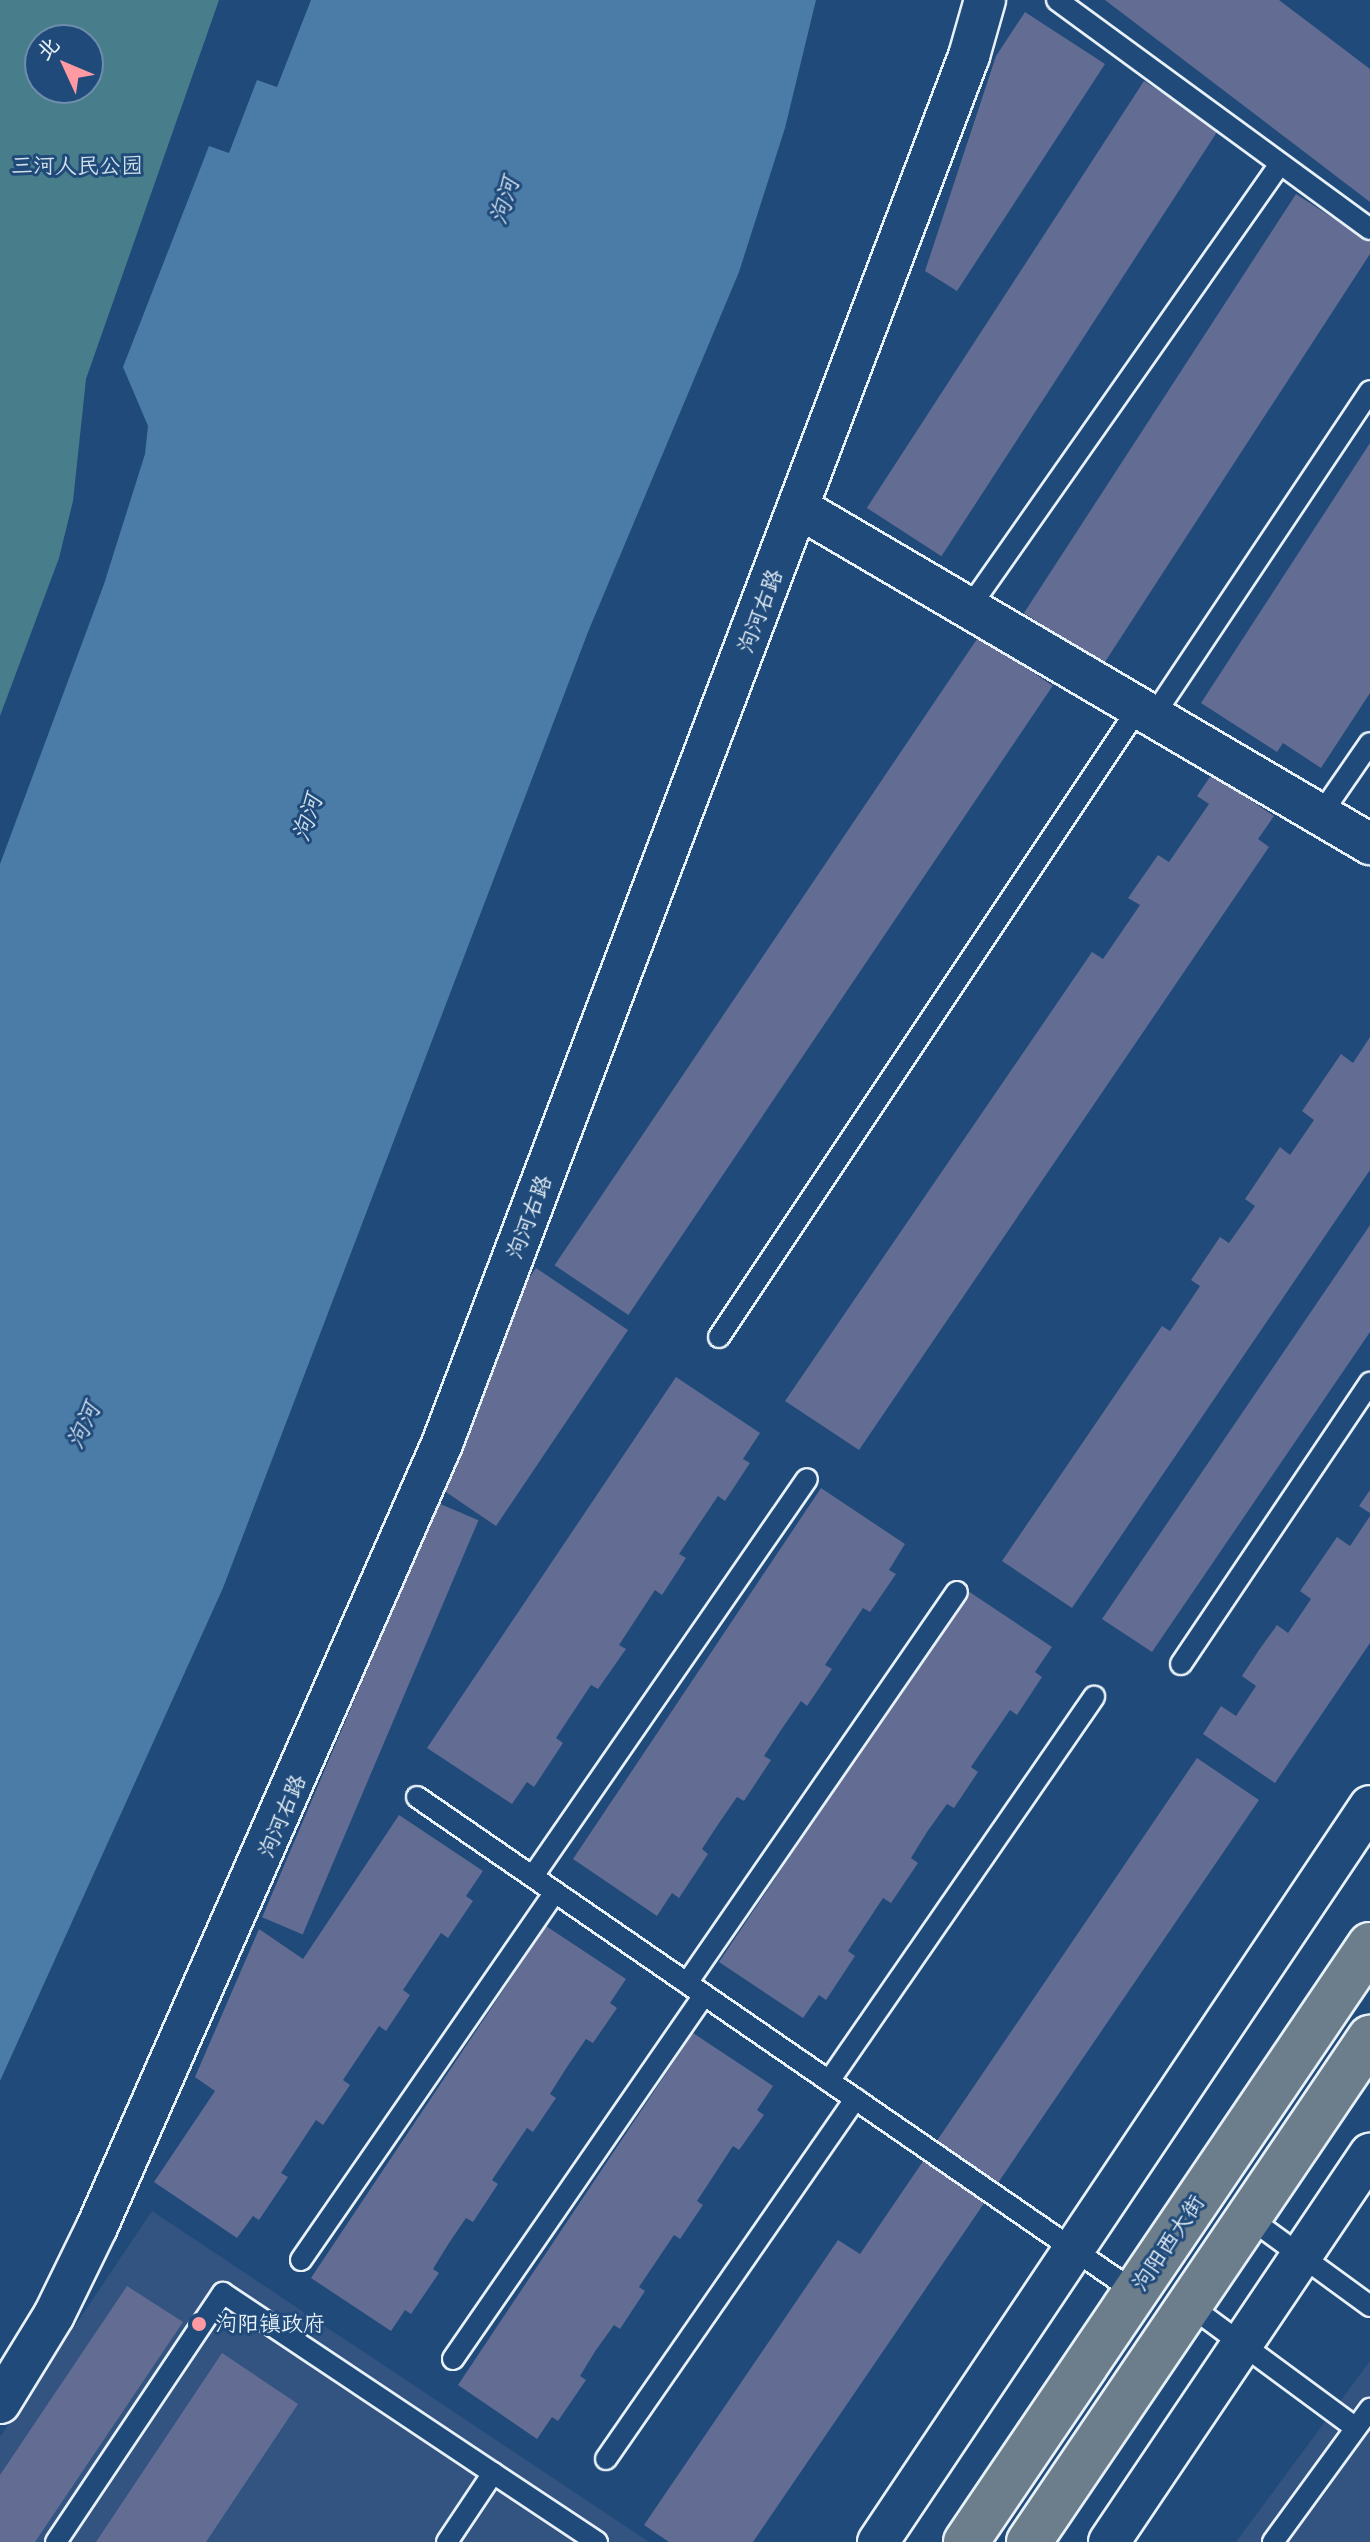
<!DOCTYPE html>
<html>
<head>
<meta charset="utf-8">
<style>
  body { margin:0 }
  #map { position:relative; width:1370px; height:2542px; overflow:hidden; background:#1f4a7a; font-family:Sriracha,"LXGW WenKai TC",sans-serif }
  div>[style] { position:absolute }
  .built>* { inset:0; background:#335481 }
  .green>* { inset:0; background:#487e8c }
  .water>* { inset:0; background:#4a7ca7 }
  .building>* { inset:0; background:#636c92; transform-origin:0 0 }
  .roads { filter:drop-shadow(2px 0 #e8f1f8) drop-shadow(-2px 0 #e8f1f8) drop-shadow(0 2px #e8f1f8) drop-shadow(0 -2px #e8f1f8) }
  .lane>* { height:20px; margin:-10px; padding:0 10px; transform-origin:10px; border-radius:10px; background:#1f4a7a }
  .street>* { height:40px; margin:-20px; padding:0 20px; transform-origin:20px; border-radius:20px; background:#1f4a7a }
  .highway>* { height:44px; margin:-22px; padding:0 22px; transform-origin:22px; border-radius:22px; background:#6c7d8c }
  .dots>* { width:22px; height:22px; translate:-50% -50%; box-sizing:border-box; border:4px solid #1f4a7a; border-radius:50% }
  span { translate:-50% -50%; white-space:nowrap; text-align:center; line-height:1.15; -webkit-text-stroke:6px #1f4a7a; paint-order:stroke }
  .park-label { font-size:22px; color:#d0e0e8 }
  .street-label { font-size:22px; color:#e8f1f8 }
  .poi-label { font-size:22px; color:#e8f1f8 }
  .left { translate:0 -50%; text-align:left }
  .water-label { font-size:24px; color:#d0dfec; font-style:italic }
  .north { position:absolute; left:24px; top:24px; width:80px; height:80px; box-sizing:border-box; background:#1f4a7a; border:2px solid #6f8dac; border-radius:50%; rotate:314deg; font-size:22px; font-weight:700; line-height:32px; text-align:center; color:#e8f1f8 }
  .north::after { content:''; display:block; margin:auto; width:28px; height:36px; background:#ff9aa2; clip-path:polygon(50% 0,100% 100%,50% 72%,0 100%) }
</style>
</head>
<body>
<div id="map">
  <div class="built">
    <div style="clip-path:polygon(152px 2211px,649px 2542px,0 2542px,0 2437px)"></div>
    <div style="clip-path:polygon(1370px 2361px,1370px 2542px,1236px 2542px)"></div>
  </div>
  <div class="green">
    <div style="clip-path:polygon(evenodd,0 0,219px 0,86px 379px,73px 501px,59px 558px,0 716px,0 0,40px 40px,88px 40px,88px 88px,40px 88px,40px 40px)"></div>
  </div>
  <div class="water">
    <div style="clip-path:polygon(311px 0,816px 0,785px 128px,739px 272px,588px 632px,223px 1588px,0 2081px,0 864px,104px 584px,145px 454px,148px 426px,123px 367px,209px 146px,229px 153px,257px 80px,277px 87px)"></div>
  </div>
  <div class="building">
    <div style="clip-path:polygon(1105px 0,1279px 0,1370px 69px,1370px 202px)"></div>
    <div style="clip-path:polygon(1025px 12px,1105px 64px,957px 291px,925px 271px,996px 56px)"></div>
    <div style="left:1144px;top:81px;width:89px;height:509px;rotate:33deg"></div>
    <div style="clip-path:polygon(1296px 194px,1370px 242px,1370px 254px,1103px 665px,1024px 613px)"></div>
    <div style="clip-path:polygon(1370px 443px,1370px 693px,1321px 768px,1283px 743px,1277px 752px,1201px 703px)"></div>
    <div style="left:979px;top:636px;width:89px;height:759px;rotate:34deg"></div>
    <div style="clip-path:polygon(1212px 774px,1274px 816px,1258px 839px,1269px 847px,859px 1450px,785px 1401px,1092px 952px,1103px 959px,1140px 905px,1128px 898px,1158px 855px,1169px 862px,1209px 804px,1197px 796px)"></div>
    <div style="clip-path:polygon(1370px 1037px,1370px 1170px,1072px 1608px,1002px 1561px,1162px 1326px,1170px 1331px,1200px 1286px,1191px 1280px,1220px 1237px,1229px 1243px,1255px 1206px,1245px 1199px,1280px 1147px,1290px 1155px,1314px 1120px,1302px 1111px,1341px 1054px,1353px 1063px)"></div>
    <div style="clip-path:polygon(1370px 1225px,1370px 1332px,1152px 1652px,1102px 1619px)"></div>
    <div style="clip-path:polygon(536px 1268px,628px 1330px,496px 1526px,440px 1488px,520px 1291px)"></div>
    <div style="clip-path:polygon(676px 1377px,760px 1433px,743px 1459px,750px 1463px,725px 1501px,718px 1496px,679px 1554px,686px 1558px,662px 1595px,655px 1590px,619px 1645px,626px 1649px,598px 1689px,591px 1685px,556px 1738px,563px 1743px,534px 1787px,527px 1782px,512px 1804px,427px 1748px)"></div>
    <div style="clip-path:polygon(821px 1488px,905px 1544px,889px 1570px,896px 1574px,870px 1612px,863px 1608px,825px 1665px,832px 1669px,807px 1706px,801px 1701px,781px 1730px,764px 1756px,771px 1760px,744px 1801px,737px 1797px,719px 1823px,702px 1849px,708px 1854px,679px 1898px,672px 1893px,657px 1916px,573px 1859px)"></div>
    <div style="clip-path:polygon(1370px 1490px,1370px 1513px,1359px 1506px)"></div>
    <div style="left:438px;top:1503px;width:44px;height:450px;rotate:23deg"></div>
    <div style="clip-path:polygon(1370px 1516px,1370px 1643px,1275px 1783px,1203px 1734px,1221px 1706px,1236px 1716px,1256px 1686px,1242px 1676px,1259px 1650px,1277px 1625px,1288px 1633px,1311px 1599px,1300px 1591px,1337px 1537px,1350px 1546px)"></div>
    <div style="clip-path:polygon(968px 1591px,1052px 1647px,1035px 1672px,1042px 1677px,1017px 1715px,1010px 1710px,971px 1767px,978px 1772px,954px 1808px,947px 1804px,927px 1832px,911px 1858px,918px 1863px,891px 1903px,883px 1898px,848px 1951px,855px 1956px,826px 2000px,819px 1995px,803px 2018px,719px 1962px)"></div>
    <div style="clip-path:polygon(1197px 1758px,1259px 1800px,753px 2542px,669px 2542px,644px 2525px,838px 2240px,860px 2254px)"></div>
    <div style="clip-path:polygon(399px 1815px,483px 1871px,466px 1896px,473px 1901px,448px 1938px,441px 1933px,403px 1990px,410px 1995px,386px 2031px,379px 2026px,343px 2080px,350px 2085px,323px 2125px,316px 2120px,281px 2173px,288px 2177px,259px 2220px,253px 2216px,237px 2238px,154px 2182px,215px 2091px,195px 2077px,259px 1929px,303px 1959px)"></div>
    <div style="clip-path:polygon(546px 1926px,626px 1979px,610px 2003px,617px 2008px,593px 2043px,586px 2039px,567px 2067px,550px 2094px,556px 2098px,533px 2132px,527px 2128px,492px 2180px,498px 2184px,473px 2222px,466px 2218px,449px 2243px,433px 2269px,439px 2273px,411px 2314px,405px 2310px,391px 2331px,311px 2278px)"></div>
    <div style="clip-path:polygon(693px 2033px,773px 2086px,757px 2110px,764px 2115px,739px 2150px,733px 2146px,714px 2175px,697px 2201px,703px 2205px,680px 2239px,674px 2235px,639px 2287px,645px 2291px,620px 2329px,614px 2325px,596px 2350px,580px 2376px,586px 2380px,558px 2421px,552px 2417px,537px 2439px,458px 2385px)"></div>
    <div style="clip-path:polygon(127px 2286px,183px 2322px,35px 2542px,0 2542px,0 2475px)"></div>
    <div style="clip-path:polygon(222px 2353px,298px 2404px,206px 2542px,96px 2542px)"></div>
  </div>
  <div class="roads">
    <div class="lane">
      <div style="left:1057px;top:0;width:388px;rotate:36.2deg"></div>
      <div style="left:969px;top:608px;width:542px;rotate:-54.99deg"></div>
      <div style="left:1154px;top:715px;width:389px;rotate:-56.3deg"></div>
      <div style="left:1321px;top:814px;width:86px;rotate:-55.4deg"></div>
      <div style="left:719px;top:1337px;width:757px;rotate:-56.31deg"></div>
      <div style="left:1181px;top:1664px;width:339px;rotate:-56.1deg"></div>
      <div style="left:417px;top:1797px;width:872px;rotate:34.58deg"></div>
      <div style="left:533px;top:1876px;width:482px;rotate:-55.4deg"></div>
      <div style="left:687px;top:1983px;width:475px;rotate:-55.4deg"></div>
      <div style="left:829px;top:2081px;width:467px;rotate:-55.4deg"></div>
      <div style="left:1248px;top:2217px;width:151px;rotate:36.1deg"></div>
      <div style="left:301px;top:2260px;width:447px;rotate:-55.4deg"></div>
      <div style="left:1189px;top:2305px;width:207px;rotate:36.4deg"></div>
      <div style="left:453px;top:2359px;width:442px;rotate:-55.4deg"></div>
      <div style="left:606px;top:2459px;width:438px;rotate:-55.3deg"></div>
      <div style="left:56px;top:2542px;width:300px;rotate:-56.2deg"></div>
      <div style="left:223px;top:2293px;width:324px;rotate:33.7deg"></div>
      <div style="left:447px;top:2542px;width:83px;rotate:-56.3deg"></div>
      <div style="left:493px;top:2473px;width:125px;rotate:33.6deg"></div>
      <div style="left:1273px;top:2542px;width:165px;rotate:-53.9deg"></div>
    </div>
    <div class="street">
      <div style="left:799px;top:508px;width:663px;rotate:30.47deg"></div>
      <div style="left:0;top:2403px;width:103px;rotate:-58.5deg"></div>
      <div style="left:54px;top:2315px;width:98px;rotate:-64deg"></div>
      <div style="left:97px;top:2227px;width:856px;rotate:-66.22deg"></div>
      <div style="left:442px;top:1444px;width:1485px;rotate:-69.21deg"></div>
      <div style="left:969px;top:56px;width:58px;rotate:-74.1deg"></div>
      <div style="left:878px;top:2542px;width:885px;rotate:-56.24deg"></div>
      <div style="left:1109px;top:2542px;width:468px;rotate:-56.1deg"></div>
    </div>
    <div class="highway">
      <div style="left:966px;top:2542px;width:721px;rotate:-55.91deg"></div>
      <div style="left:1029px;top:2542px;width:609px;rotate:-55.92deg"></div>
    </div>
  </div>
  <div class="dots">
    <div style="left:199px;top:2324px;background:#ff9aa2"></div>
  </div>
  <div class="park-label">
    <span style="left:77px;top:166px">三河人民公园</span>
  </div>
  <div class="street-label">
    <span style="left:760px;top:611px;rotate:-69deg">泃河右路</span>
    <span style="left:529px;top:1217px;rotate:-69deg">泃河右路</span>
    <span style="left:282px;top:1816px;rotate:-67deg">泃河右路</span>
    <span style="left:1168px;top:2243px;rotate:-56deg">泃阳西大街</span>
  </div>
  <div class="poi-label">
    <span class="left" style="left:215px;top:2324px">泃阳镇政府</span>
  </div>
  <div class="water-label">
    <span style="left:505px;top:201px;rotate:-73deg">泃河</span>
    <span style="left:308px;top:818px;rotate:-72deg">泃河</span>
    <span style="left:84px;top:1426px;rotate:-66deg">泃河</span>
  </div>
  <div class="north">北</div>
</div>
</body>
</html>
